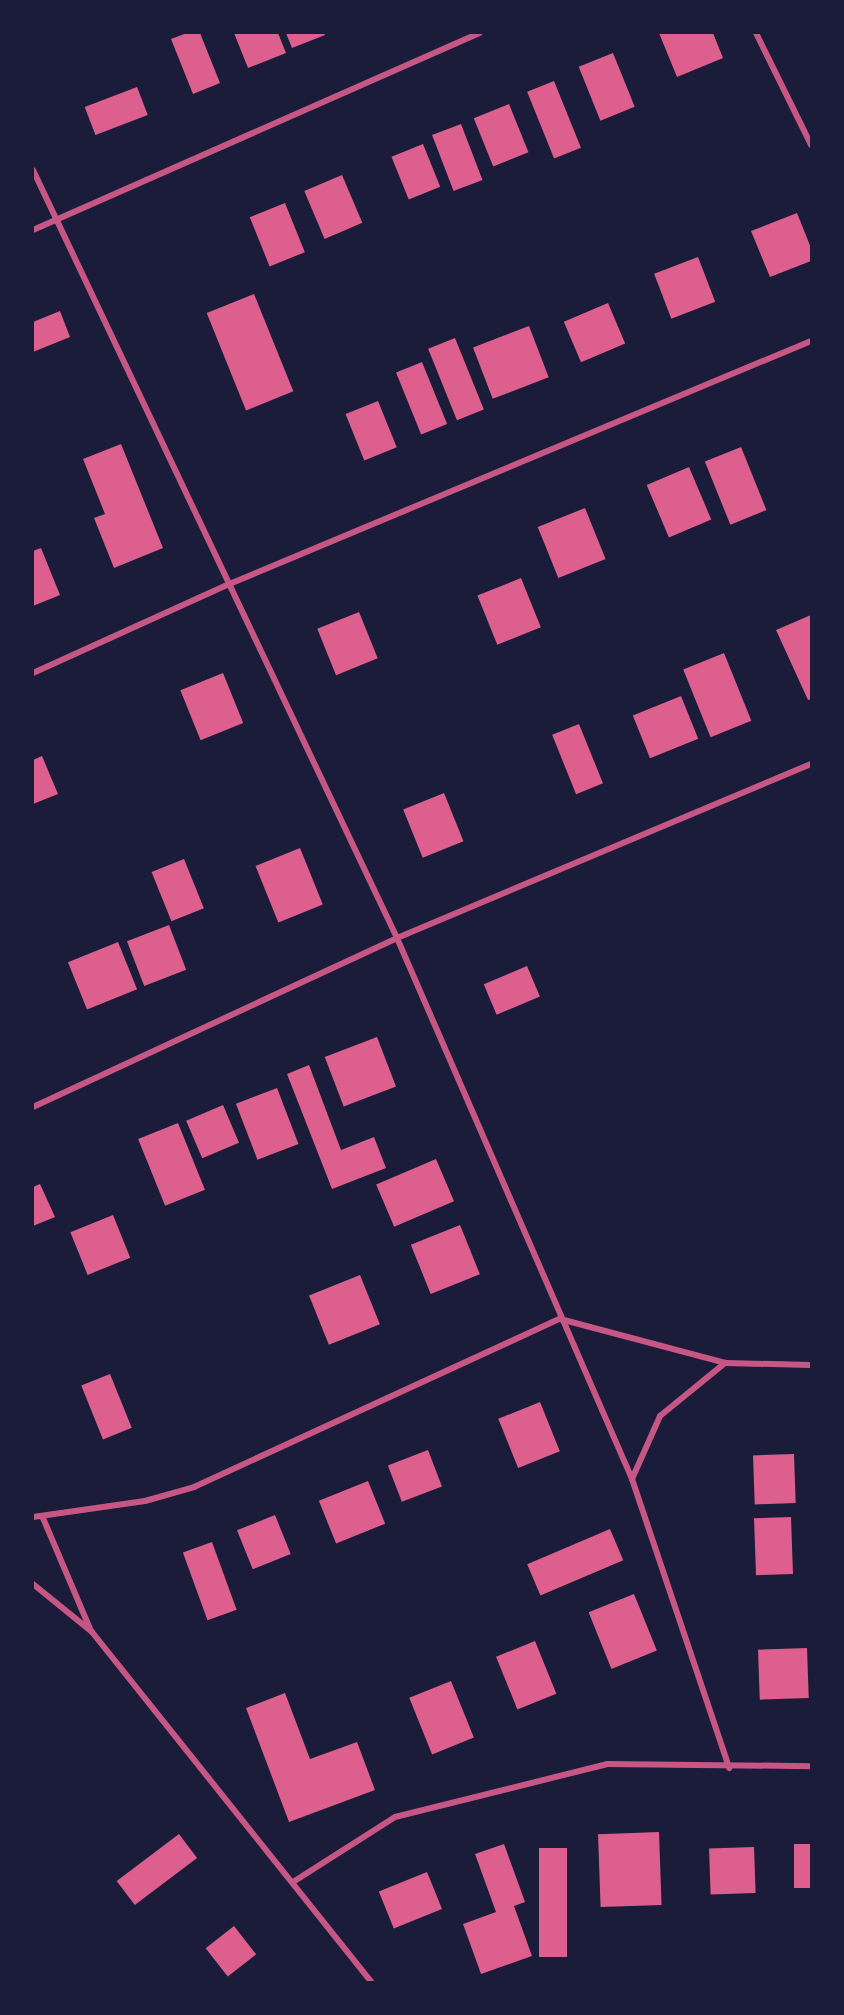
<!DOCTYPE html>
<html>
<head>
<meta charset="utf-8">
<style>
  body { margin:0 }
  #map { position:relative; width:844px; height:2015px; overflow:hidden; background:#1b1b3a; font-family:"Noto Sans",sans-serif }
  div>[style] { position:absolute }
  .building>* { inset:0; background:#dd5f8e; transform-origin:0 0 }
  .minor>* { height:6px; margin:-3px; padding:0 3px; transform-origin:3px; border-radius:3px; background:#c65784 }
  span { translate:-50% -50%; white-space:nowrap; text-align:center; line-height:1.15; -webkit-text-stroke:5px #1b1b3a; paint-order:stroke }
  .frame { position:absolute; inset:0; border:34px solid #1b1b3a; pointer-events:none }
</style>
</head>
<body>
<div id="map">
  <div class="building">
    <div style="clip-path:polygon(187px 33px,200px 33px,220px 83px,193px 94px,171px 39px)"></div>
    <div style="clip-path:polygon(234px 33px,278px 33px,286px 53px,248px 68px)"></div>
    <div style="clip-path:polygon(286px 33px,324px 33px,325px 35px,292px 48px)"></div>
    <div style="clip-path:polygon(659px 33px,713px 33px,723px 58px,677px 77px)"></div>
    <div style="left:613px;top:53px;width:58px;height:37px;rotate:68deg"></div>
    <div style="left:554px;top:81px;width:72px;height:29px;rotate:68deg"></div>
    <div style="left:137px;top:87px;width:30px;height:56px;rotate:69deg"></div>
    <div style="left:509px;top:104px;width:52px;height:38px;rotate:68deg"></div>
    <div style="left:461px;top:124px;width:60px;height:31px;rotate:69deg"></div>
    <div style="left:423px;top:144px;width:46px;height:34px;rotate:68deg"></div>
    <div style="left:342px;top:175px;width:52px;height:41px;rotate:67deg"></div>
    <div style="left:285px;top:203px;width:53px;height:38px;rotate:68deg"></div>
    <div style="clip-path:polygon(797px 213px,811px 248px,811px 261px,770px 277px,751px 231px)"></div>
    <div style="left:698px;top:257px;width:48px;height:47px;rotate:69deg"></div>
    <div style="left:254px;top:294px;width:105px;height:51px;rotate:68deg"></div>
    <div style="left:608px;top:303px;width:44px;height:48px;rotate:67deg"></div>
    <div style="clip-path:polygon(60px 311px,70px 337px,33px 352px,33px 322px)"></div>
    <div style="left:529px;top:326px;width:55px;height:60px;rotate:69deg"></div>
    <div style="left:455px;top:338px;width:77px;height:29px;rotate:68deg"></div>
    <div style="left:422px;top:362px;width:67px;height:28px;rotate:68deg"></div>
    <div style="left:378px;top:401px;width:50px;height:35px;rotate:68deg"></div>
    <div style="clip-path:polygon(121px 444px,163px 548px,114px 568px,94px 518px,105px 514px,83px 459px)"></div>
    <div style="left:741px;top:447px;width:68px;height:39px;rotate:68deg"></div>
    <div style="left:689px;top:467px;width:57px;height:46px;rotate:67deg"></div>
    <div style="left:585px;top:508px;width:55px;height:51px;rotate:68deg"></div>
    <div style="clip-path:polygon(41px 548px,60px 595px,33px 606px,33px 551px)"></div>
    <div style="left:521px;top:578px;width:53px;height:47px;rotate:68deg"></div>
    <div style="left:359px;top:612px;width:50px;height:45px;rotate:68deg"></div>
    <div style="clip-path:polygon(811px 615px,811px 699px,808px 700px,776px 630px)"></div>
    <div style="left:724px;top:653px;width:73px;height:44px;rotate:68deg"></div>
    <div style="left:223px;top:673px;width:54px;height:46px;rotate:68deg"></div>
    <div style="left:681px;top:696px;width:46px;height:52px;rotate:68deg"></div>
    <div style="left:579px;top:724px;width:64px;height:29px;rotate:68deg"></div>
    <div style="clip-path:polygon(42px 756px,58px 794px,33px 804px,33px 760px)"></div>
    <div style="left:444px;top:793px;width:52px;height:44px;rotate:68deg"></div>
    <div style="left:300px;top:848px;width:61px;height:48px;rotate:68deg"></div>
    <div style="left:184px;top:859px;width:53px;height:35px;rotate:68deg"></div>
    <div style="left:169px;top:925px;width:48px;height:45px;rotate:69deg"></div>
    <div style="left:118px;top:942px;width:51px;height:54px;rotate:68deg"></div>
    <div style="left:527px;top:966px;width:33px;height:47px;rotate:67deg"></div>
    <div style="left:377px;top:1037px;width:53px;height:56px;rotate:69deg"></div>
    <div style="clip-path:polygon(309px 1065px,341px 1150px,374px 1137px,386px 1168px,332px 1189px,287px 1074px)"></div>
    <div style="left:277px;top:1088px;width:60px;height:44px;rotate:69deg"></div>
    <div style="left:223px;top:1105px;width:41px;height:40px;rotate:67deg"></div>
    <div style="left:178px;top:1123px;width:72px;height:43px;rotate:68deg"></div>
    <div style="left:436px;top:1159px;width:46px;height:65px;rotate:67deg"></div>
    <div style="clip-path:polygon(40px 1184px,55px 1217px,33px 1226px,33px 1187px)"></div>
    <div style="left:113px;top:1215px;width:46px;height:46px;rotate:68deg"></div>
    <div style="left:460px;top:1225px;width:53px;height:53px;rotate:68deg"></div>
    <div style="left:360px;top:1275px;width:53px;height:55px;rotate:68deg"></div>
    <div style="left:110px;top:1374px;width:58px;height:31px;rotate:68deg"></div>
    <div style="left:540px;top:1402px;width:53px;height:45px;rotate:68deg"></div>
    <div style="left:428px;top:1450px;width:39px;height:43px;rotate:69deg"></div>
    <div style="left:794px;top:1454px;width:49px;height:41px;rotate:88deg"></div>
    <div style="left:368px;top:1481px;width:46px;height:53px;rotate:68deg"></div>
    <div style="left:275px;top:1515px;width:42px;height:41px;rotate:68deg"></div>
    <div style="left:791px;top:1517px;width:57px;height:37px;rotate:88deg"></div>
    <div style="left:610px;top:1529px;width:34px;height:90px;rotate:67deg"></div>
    <div style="left:212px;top:1542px;width:72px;height:31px;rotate:70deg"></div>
    <div style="left:634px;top:1594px;width:61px;height:49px;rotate:68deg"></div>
    <div style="left:535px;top:1641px;width:57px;height:42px;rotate:68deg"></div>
    <div style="left:807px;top:1648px;width:50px;height:49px;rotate:88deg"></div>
    <div style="left:451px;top:1681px;width:61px;height:45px;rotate:68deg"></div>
    <div style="clip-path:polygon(285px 1693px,310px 1759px,357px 1742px,375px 1790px,289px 1822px,246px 1708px)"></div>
    <div style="left:659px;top:1832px;width:73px;height:61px;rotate:88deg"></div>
    <div style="left:179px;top:1834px;width:30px;height:78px;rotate:53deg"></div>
    <div style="clip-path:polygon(504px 1844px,525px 1902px,514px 1906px,532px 1956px,481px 1974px,463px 1924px,496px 1912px,475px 1854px)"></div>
    <div style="left:811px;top:1844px;width:44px;height:17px;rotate:90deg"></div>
    <div style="left:754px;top:1847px;width:46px;height:45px;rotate:88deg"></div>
    <div style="left:539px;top:1848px;width:28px;height:109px"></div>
    <div style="left:427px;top:1872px;width:40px;height:52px;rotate:68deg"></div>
    <div style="left:234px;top:1926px;width:36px;height:36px;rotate:52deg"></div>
  </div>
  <div class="minor">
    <div style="left:756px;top:33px;width:125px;rotate:63.8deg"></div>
    <div style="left:33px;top:170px;width:850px;rotate:64.64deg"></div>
    <div style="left:397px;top:938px;width:590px;rotate:66.52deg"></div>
    <div style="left:632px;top:1479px;width:305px;rotate:71.4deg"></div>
    <div style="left:33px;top:230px;width:488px;rotate:-23.8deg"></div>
    <div style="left:33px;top:673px;width:213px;rotate:-24.4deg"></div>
    <div style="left:227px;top:585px;width:633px;rotate:-22.68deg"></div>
    <div style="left:33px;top:1107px;width:401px;rotate:-24.9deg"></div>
    <div style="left:397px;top:938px;width:449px;rotate:-22.8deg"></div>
    <div style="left:632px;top:1479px;width:69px;rotate:-66deg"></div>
    <div style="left:660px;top:1416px;width:84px;rotate:-39.2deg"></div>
    <div style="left:33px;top:1517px;width:113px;rotate:-8.1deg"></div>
    <div style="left:145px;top:1501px;width:51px;rotate:-15.9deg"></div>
    <div style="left:194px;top:1487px;width:403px;rotate:-24.7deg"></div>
    <div style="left:560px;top:1319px;width:171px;rotate:14.9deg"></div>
    <div style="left:725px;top:1363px;width:86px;rotate:1.3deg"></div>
    <div style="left:43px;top:1518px;width:123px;rotate:67deg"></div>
    <div style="left:33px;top:1584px;width:76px;rotate:39.1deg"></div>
    <div style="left:92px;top:1632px;width:448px;rotate:51.4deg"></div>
    <div style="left:293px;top:1882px;width:121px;rotate:-32.5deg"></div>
    <div style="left:395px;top:1817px;width:219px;rotate:-14deg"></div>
    <div style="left:607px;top:1764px;width:204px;rotate:0.6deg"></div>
  </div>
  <div class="frame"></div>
</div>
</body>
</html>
